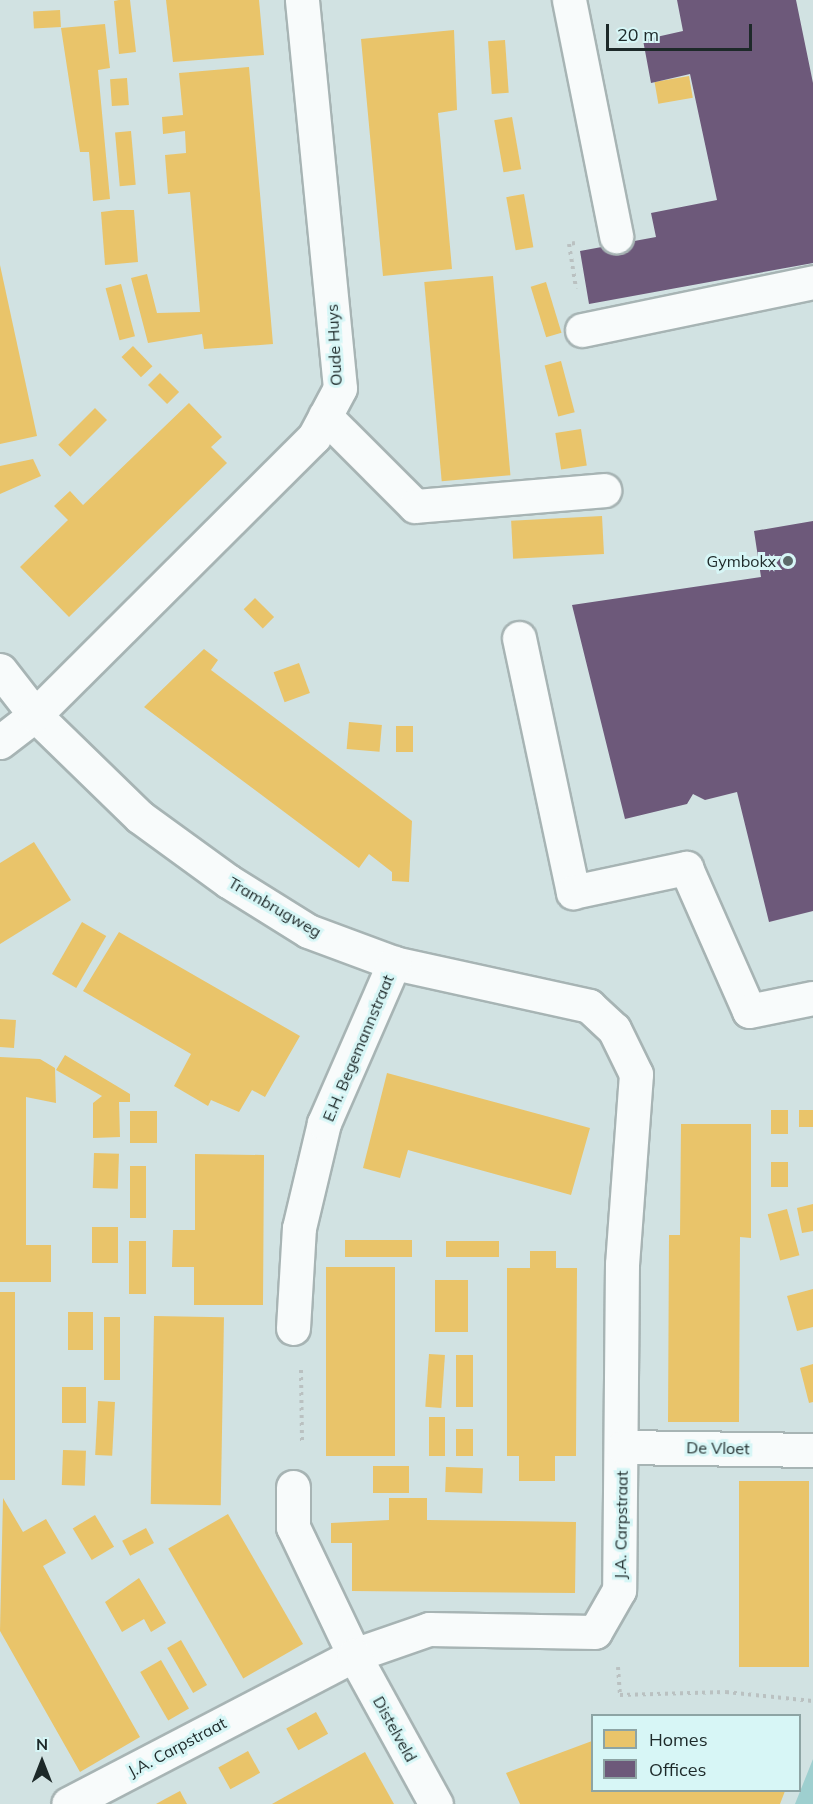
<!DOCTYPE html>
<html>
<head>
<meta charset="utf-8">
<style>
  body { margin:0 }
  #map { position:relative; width:813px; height:1804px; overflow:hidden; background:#d1e2e2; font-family:Mulish,sans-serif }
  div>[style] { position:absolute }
  .green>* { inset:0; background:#9ecfcf }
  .homes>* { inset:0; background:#e9c46a; transform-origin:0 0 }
  .offices>* { inset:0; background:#6d597a }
  .path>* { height:4px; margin-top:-2px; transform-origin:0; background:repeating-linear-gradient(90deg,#bac1c1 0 3px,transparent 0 7.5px) }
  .roads { filter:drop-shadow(2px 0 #a7b4b4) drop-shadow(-2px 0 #a7b4b4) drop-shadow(0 2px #a7b4b4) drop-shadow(0 -2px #a7b4b4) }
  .minor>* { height:33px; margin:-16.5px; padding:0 16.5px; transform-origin:16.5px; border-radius:16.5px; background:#f8fbfb }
  .dots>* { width:16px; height:16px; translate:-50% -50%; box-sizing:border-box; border:3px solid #d7f6f6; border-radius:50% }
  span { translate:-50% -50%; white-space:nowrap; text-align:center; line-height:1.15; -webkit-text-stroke:6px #d7f6f6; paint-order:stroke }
  .street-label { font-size:16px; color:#1d2929 }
  .poi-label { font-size:16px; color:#1d2929 }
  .right { translate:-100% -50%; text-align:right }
  .legend { position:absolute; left:591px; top:1714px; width:210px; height:78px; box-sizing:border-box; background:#d7f6f6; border:2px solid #8da4a4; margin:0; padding:8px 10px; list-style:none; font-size:18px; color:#1d2929 }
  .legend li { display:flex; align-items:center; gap:12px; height:30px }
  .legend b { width:30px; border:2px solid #8da4a4 }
  .north { position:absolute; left:12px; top:1732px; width:60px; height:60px; -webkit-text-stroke:4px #d7f6f6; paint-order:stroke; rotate:0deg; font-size:16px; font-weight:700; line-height:24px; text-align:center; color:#1d2929 }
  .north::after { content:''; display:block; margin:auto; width:21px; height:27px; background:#1d2929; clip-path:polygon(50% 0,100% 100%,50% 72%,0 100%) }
  .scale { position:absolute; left:606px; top:24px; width:146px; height:27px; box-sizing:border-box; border:3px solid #1d2929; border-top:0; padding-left:8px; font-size:18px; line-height:21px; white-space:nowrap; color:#1d2929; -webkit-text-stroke:4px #d7f6f6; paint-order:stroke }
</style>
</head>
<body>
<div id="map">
  <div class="green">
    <div style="clip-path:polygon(813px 1759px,813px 1804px,795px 1804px)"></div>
  </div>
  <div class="homes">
    <div style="clip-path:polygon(119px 0,130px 0,136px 52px,119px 54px,114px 1px)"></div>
    <div style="clip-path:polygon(166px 0,259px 0,264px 55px,173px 62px)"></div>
    <div style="left:60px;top:10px;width:17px;height:27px;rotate:87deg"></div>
    <div style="clip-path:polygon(105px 24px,110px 68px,98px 70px,110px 199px,93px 201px,89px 152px,80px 152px,61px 28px)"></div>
    <div style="clip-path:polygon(454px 30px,457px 110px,438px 113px,452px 269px,383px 276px,361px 39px)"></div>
    <div style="left:505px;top:40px;width:53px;height:17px;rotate:86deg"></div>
    <div style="clip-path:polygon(249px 67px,273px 344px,204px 349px,202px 334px,148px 343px,131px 278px,147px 274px,157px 313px,200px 312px,190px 192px,168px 194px,165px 155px,186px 153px,185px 131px,163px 134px,162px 117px,183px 115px,179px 73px)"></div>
    <div style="left:689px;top:76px;width:22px;height:35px;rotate:80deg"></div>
    <div style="left:127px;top:78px;width:27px;height:17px;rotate:86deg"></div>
    <div style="left:512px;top:117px;width:53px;height:18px;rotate:80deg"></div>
    <div style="left:131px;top:131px;width:54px;height:16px;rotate:85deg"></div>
    <div style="left:524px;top:194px;width:54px;height:18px;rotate:80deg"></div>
    <div style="clip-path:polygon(117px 210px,134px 210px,138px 262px,105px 265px,101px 212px)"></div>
    <div style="clip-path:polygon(0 265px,37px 436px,0 444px)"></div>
    <div style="left:493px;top:276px;width:200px;height:69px;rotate:85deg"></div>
    <div style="left:546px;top:282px;width:53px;height:16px;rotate:73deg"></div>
    <div style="left:121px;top:284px;width:54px;height:16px;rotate:75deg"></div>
    <div style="left:133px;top:346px;width:28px;height:16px;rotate:46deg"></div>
    <div style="left:561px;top:361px;width:53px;height:17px;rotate:75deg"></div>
    <div style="left:160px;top:373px;width:27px;height:17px;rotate:45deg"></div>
    <div style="clip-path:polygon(189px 403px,222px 437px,211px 447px,227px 463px,69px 617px,20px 567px,68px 520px,54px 506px,70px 491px,83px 505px)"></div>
    <div style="left:95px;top:408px;width:17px;height:52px;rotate:45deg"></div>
    <div style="left:581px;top:429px;width:37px;height:26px;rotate:81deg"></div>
    <div style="clip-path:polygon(33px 459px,41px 476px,0 494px,0 466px)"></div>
    <div style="left:602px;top:516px;width:38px;height:91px;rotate:87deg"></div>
    <div style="left:255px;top:598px;width:27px;height:16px;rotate:45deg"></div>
    <div style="clip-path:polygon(204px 649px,218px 660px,211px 670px,412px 821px,409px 882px,392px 881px,392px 872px,369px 854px,359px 868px,144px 707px)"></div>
    <div style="left:299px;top:663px;width:32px;height:27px;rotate:70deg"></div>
    <div style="left:349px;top:722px;width:33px;height:27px;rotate:5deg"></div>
    <div style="left:396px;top:726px;width:17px;height:26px"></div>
    <div style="clip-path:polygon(34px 842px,71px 900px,0 944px,0 863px)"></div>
    <div style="left:82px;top:922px;width:28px;height:60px;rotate:30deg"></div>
    <div style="clip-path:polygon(119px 932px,300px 1036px,265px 1097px,252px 1090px,239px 1112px,211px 1100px,208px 1106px,174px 1086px,191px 1054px,83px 991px)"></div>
    <div style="left:0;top:1019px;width:16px;height:28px;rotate:4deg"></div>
    <div style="clip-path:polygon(65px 1055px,130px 1094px,130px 1102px,119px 1102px,120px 1137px,93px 1138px,93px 1103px,102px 1096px,56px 1070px)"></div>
    <div style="clip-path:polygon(0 1057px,40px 1059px,55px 1068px,56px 1103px,26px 1097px,26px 1245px,51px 1245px,51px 1282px,0 1282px)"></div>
    <div style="clip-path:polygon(387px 1073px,590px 1128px,571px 1195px,408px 1150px,400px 1178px,363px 1168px)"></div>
    <div style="left:771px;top:1110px;width:17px;height:24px"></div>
    <div style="left:799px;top:1110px;width:14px;height:17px"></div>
    <div style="left:130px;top:1111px;width:27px;height:32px"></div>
    <div style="clip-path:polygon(681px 1124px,751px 1124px,751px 1238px,740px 1237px,739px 1422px,668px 1422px,669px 1235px,680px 1235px)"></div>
    <div style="left:94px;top:1153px;width:25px;height:35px;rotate:2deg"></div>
    <div style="clip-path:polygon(195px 1154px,264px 1155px,263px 1305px,194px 1305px,194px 1267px,172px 1267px,173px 1230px,195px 1230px)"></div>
    <div style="left:771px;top:1162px;width:17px;height:25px"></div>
    <div style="left:130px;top:1166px;width:16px;height:52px"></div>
    <div style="clip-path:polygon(813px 1204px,813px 1231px,802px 1233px,797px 1208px)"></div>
    <div style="left:787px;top:1209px;width:48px;height:20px;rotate:75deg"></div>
    <div style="left:92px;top:1227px;width:26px;height:36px"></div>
    <div style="left:345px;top:1240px;width:67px;height:17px"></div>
    <div style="left:129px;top:1241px;width:17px;height:53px"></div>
    <div style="left:446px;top:1241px;width:53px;height:16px"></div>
    <div style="clip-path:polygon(530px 1251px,556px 1251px,556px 1268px,577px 1268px,576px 1456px,555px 1456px,555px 1481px,519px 1481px,519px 1456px,507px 1456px,507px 1268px,530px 1268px)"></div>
    <div style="left:326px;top:1267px;width:69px;height:189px"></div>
    <div style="left:435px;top:1280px;width:33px;height:52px"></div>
    <div style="clip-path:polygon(813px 1289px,813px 1327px,797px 1331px,787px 1296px)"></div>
    <div style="left:0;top:1292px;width:15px;height:188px"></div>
    <div style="left:68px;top:1312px;width:25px;height:38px"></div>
    <div style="left:154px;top:1316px;width:70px;height:188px;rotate:1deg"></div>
    <div style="left:104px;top:1317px;width:16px;height:63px"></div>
    <div style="left:429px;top:1354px;width:16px;height:53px;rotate:4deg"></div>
    <div style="left:456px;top:1355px;width:17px;height:52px"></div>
    <div style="clip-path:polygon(813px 1364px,813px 1402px,809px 1403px,800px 1368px)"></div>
    <div style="left:62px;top:1387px;width:24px;height:36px"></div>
    <div style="left:98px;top:1401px;width:17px;height:54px;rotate:3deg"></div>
    <div style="left:429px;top:1417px;width:16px;height:39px"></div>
    <div style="left:456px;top:1429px;width:17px;height:27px"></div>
    <div style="left:63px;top:1450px;width:23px;height:35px;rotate:2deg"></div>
    <div style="left:373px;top:1466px;width:36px;height:27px"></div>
    <div style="left:446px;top:1467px;width:37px;height:25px;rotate:2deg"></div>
    <div style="left:739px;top:1481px;width:70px;height:186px"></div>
    <div style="clip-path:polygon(3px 1498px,23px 1532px,46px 1519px,66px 1553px,43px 1566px,140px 1737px,80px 1772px,0 1631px)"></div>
    <div style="clip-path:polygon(389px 1498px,427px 1498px,427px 1520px,576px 1522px,575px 1593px,352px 1591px,352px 1543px,331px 1543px,331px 1523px,389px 1520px)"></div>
    <div style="left:228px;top:1514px;width:150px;height:69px;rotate:60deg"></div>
    <div style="left:95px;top:1515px;width:37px;height:26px;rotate:59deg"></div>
    <div style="left:146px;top:1528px;width:17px;height:27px;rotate:62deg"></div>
    <div style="clip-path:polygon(139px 1578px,166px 1623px,151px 1632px,144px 1619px,122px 1632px,105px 1602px)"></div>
    <div style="left:181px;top:1640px;width:52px;height:16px;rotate:60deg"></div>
    <div style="left:161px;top:1660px;width:56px;height:24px;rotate:60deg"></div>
    <div style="left:316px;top:1712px;width:25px;height:34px;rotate:61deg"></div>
    <div style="clip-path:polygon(592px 1741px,592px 1791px,785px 1791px,780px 1804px,520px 1804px,506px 1773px)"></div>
    <div style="left:248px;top:1751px;width:25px;height:34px;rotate:61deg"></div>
    <div style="clip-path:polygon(365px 1752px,394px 1804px,272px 1804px,331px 1771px)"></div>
    <div style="clip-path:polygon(180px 1791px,187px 1804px,156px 1804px,165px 1799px)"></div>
  </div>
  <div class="offices">
    <div style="clip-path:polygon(677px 0,796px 0,813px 83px,813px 263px,589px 304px,580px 251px,656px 237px,651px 213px,717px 200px,690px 74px,651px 83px,643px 40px,683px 31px)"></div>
    <div style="clip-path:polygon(813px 521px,813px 911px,769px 922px,737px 792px,705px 800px,693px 794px,687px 804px,625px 819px,572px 605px,761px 577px,754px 531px)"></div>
  </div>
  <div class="path">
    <div style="left:575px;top:243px;width:6px;rotate:171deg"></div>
    <div style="left:569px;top:244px;width:45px;rotate:81deg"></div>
    <div style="left:301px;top:1370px;width:75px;rotate:89.2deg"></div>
    <div style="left:618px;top:1667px;width:28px;rotate:86deg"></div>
    <div style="left:620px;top:1695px;width:106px;rotate:-1.6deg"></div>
    <div style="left:726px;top:1692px;width:87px;rotate:5.9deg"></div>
  </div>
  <div class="roads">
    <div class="minor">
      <div style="left:569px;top:0;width:241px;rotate:78.7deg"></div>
      <div style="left:582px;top:330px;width:236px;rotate:-11.7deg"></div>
      <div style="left:325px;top:416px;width:127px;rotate:45deg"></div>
      <div style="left:415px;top:506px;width:190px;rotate:-4.8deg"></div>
      <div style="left:519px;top:638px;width:260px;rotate:78deg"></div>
      <div style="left:573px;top:892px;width:116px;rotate:-12deg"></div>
      <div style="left:686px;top:868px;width:156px;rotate:66.2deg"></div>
      <div style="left:749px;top:1011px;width:65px;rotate:-11.5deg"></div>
      <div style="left:0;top:670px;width:57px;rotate:52.1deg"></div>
      <div style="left:35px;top:715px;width:146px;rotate:44.2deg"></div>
      <div style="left:140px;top:817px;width:109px;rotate:36deg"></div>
      <div style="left:228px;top:881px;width:94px;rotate:32deg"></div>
      <div style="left:308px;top:931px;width:92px;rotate:20.4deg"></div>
      <div style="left:394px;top:963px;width:200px;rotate:12.4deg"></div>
      <div style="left:589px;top:1006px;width:34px;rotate:43deg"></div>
      <div style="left:614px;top:1029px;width:50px;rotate:63.9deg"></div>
      <div style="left:636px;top:1074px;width:191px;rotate:94.2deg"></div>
      <div style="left:622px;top:1264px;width:326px;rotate:90.5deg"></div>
      <div style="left:619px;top:1590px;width:48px;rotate:119.7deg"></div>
      <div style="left:595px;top:1632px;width:166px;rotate:-179deg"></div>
      <div style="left:429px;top:1629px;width:79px;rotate:160.9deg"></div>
      <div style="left:354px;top:1655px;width:322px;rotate:152.5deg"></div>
      <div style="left:0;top:742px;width:44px;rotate:-37.6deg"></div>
      <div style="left:35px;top:715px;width:394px;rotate:-44.9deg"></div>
      <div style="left:314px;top:437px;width:55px;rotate:-62deg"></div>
      <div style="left:340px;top:388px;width:390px;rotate:-95.6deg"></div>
      <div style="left:293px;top:1328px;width:100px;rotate:-86.6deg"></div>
      <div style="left:299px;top:1228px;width:108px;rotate:-76.6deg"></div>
      <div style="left:324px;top:1123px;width:175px;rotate:-66.4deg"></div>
      <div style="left:623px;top:1447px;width:190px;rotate:0.9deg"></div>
      <div style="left:293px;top:1487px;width:40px;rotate:90deg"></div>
      <div style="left:293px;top:1527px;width:142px;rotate:64.5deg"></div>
      <div style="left:354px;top:1655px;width:170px;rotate:61.2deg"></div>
    </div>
  </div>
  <div class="dots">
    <div style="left:788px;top:561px;background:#5c6a6a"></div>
  </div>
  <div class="street-label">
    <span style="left:334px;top:345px;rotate:-93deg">Oude Huys</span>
    <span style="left:275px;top:907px;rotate:30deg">Trambrugweg</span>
    <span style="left:358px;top:1048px;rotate:-67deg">E.H. Begemannstraat</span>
    <span style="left:718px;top:1448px;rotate:1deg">De Vloet</span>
    <span style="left:621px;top:1525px;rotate:-89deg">J.A. Carpstraat</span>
    <span style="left:395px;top:1729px;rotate:61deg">Distelveld</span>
    <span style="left:177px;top:1747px;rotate:-28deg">J.A. Carpstraat</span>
  </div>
  <div class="poi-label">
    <span class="right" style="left:776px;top:561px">Gymbokx</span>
  </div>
  <ul class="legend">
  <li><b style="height:16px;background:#e9c46a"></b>Homes</li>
  <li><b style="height:16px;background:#6d597a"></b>Offices</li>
  </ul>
  <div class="north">N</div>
  <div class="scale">20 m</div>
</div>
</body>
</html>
